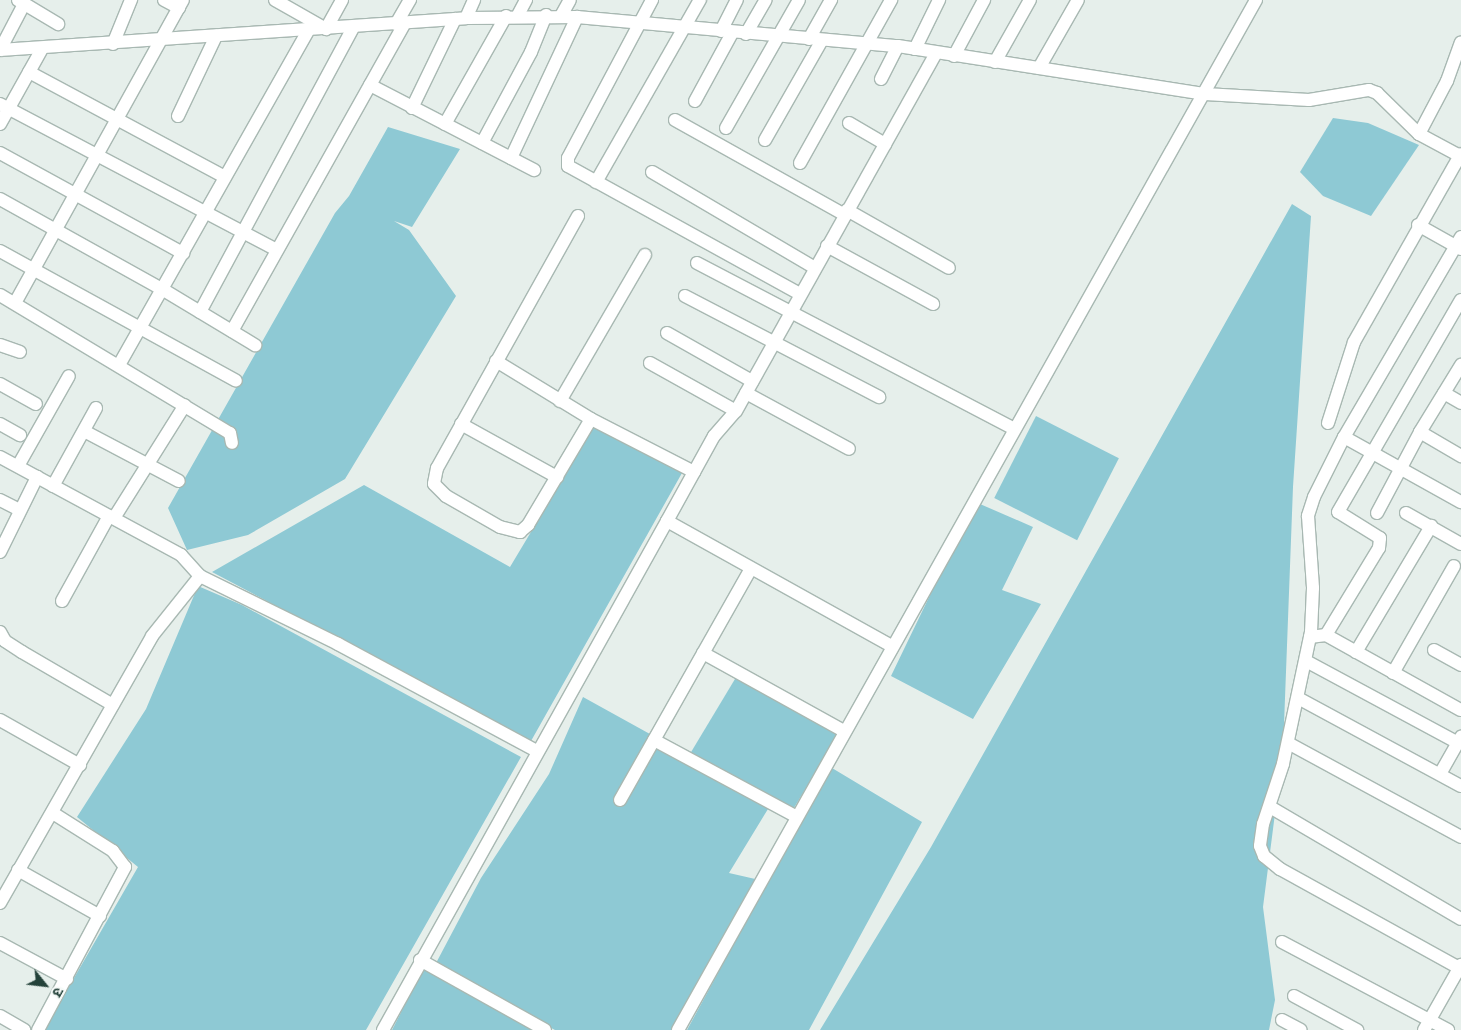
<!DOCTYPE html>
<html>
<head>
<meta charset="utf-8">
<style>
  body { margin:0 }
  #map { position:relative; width:1461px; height:1030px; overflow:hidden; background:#e6efeb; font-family:"DM Sans","Noto Sans Devanagari",sans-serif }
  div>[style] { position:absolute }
  .water>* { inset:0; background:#8ec9d4; transform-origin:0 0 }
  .roads { filter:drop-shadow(1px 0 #a8b8b2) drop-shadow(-1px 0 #a8b8b2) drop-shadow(0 1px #a8b8b2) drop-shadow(0 -1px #a8b8b2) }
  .street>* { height:12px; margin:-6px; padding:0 6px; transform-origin:6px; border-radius:6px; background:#fff }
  span { translate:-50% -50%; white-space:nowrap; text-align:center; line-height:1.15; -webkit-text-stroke:5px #f7fbf9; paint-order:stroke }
  .north { position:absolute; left:20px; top:960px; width:50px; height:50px; -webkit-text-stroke:4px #f7fbf9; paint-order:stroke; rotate:119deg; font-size:14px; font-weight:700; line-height:20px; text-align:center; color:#24423a }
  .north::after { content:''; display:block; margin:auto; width:18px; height:22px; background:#24423a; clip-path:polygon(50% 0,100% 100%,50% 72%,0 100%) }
</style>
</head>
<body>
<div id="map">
  <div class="water">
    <div style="clip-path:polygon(1333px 118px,1368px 123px,1419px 145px,1371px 216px,1323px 196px,1300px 172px)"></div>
    <div style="clip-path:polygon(388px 127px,460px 149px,412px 227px,394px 221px,409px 230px,456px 296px,345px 479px,248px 535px,187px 550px,168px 508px,335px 213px,349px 196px)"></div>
    <div style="clip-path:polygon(1292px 204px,1311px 216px,1293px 487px,1283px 751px,1263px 907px,1275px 1000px,1269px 1030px,820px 1030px,931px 847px)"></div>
    <div style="left:1036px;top:416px;width:93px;height:92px;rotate:27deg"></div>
    <div style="clip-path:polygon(598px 420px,682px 473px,531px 741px,212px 572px,364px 485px,510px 567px)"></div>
    <div style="clip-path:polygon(980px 504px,1033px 527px,1002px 590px,1041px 604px,973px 719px,891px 676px,946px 562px)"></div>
    <div style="clip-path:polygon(198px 586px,242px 605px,521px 757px,366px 1030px,44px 1030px,138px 867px,77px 817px,146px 709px)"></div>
    <div style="left:738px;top:674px;width:117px;height:96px;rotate:31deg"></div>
    <div style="clip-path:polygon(583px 697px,668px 744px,768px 809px,729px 873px,768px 882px,832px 768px,922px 822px,809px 1030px,687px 1030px,743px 927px,672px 1030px,555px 1030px,435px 965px,481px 878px,549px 774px)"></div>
    <div style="clip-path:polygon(424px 967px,540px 1030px,392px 1030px)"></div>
  </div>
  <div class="roads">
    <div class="street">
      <div style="left:18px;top:0;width:47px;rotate:31deg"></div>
      <div style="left:164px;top:0;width:17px;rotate:28deg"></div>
      <div style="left:275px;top:0;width:59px;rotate:29.6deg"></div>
      <div style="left:652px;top:0;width:179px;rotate:118deg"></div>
      <div style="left:568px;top:158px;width:8px;rotate:90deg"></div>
      <div style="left:568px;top:166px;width:265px;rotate:28.9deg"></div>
      <div style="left:518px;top:15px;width:17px;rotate:-62deg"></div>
      <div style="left:561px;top:16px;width:18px;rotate:-61deg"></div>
      <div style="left:466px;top:18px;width:20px;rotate:-66deg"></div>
      <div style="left:396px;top:24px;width:28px;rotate:-60deg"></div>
      <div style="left:326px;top:29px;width:33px;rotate:-61deg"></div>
      <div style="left:721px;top:31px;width:35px;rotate:-63deg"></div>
      <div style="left:746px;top:34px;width:39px;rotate:-60deg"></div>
      <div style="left:809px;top:39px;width:45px;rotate:-60.6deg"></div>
      <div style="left:113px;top:44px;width:48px;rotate:-67.8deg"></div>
      <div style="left:915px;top:49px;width:55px;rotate:-63.9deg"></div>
      <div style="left:0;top:50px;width:467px;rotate:-3.9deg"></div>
      <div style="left:466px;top:18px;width:111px;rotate:-0.5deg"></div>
      <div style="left:577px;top:17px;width:322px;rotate:5.2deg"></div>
      <div style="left:898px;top:46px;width:311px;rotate:8.9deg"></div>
      <div style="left:1205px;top:94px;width:104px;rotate:3.3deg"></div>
      <div style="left:1309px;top:100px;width:61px;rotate:-9.5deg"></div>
      <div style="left:1369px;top:90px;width:9px;rotate:21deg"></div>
      <div style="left:1377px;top:93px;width:59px;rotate:44.3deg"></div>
      <div style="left:1419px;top:134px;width:47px;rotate:28.2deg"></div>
      <div style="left:0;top:50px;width:52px;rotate:-62.4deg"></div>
      <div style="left:954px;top:56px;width:64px;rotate:-61.8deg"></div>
      <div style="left:995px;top:62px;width:71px;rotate:-60.6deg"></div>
      <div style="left:1039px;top:68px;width:78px;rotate:-60.2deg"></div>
      <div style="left:29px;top:72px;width:222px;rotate:28.2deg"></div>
      <div style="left:881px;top:79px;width:37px;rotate:-63deg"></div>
      <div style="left:370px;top:85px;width:185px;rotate:27.4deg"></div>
      <div style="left:695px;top:101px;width:77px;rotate:-61.4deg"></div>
      <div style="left:0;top:104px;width:313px;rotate:27.8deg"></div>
      <div style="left:412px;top:108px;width:99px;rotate:-64.2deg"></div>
      <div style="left:178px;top:116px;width:89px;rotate:-64.6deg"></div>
      <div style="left:675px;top:120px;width:195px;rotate:29.2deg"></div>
      <div style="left:849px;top:123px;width:42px;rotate:30.3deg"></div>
      <div style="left:0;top:124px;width:86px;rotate:-60.8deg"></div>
      <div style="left:445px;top:124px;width:124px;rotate:-60.5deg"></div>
      <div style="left:726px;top:128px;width:147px;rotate:-60.3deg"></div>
      <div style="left:1419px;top:134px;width:60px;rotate:-62.2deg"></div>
      <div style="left:1447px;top:81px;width:41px;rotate:-70.3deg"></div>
      <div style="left:765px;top:140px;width:115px;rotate:-60.3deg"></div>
      <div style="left:482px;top:143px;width:103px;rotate:-61.7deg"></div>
      <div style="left:531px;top:52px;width:40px;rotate:-68deg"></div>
      <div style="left:0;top:153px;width:209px;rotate:28.7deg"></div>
      <div style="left:511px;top:158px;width:156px;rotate:-64.9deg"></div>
      <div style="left:800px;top:163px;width:187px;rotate:-60.8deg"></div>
      <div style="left:652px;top:172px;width:189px;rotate:30.5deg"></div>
      <div style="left:596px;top:182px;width:210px;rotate:-60.3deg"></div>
      <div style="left:0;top:199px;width:185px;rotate:29.1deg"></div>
      <div style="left:162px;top:289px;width:109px;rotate:31.1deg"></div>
      <div style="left:847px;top:210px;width:117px;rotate:29.6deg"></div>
      <div style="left:578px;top:216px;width:289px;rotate:119.2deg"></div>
      <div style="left:437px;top:468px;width:16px;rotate:101deg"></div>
      <div style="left:434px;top:484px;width:17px;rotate:45deg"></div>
      <div style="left:446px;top:496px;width:62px;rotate:29.9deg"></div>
      <div style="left:500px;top:527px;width:21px;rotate:14deg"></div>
      <div style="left:520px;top:532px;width:11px;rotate:-41deg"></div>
      <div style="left:528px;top:525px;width:123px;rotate:-59.3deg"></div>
      <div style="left:1418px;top:225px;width:49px;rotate:29.2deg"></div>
      <div style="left:1461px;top:237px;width:232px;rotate:120.3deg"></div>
      <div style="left:1344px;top:437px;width:67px;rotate:116.6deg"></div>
      <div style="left:1314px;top:497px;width:20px;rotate:108deg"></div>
      <div style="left:1308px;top:516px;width:72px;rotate:86deg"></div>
      <div style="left:1313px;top:588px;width:44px;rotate:92.6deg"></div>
      <div style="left:1311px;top:632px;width:135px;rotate:102deg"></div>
      <div style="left:1283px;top:764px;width:63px;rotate:108.4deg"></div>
      <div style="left:1263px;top:824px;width:22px;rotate:98deg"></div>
      <div style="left:1260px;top:846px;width:11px;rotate:68deg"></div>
      <div style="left:1264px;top:856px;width:21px;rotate:39deg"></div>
      <div style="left:1280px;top:869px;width:207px;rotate:28.9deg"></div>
      <div style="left:827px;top:246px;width:121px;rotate:28.7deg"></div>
      <div style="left:0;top:251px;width:269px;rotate:28.8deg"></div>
      <div style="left:697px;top:263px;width:358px;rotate:27.6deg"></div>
      <div style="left:0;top:295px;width:268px;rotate:31deg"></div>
      <div style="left:230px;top:433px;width:10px;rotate:79deg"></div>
      <div style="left:685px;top:296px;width:219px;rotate:27.5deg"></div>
      <div style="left:15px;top:303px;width:346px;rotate:-61deg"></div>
      <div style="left:200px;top:312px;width:323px;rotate:-61.7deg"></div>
      <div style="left:232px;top:331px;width:352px;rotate:-60.7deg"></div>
      <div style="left:667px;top:333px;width:98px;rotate:29.5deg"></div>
      <div style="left:0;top:345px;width:21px;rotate:19deg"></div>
      <div style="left:496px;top:361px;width:111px;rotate:31.4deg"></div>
      <div style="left:591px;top:419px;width:116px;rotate:27.2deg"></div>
      <div style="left:650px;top:363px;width:98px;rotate:29.2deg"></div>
      <div style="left:119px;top:365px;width:384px;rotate:-60.5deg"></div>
      <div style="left:0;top:384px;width:41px;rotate:29.1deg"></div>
      <div style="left:746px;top:393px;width:117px;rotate:28.5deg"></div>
      <div style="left:1444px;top:393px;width:20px;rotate:30deg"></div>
      <div style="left:560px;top:401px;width:169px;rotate:-59.8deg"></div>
      <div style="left:1328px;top:423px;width:85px;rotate:-72.2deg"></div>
      <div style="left:1354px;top:342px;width:216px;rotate:-60.4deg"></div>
      <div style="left:0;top:424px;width:23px;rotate:29deg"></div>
      <div style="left:461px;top:424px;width:110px;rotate:28.9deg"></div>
      <div style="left:84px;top:431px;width:107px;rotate:27.8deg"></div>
      <div style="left:1420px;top:432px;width:48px;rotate:30.3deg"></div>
      <div style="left:1344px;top:437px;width:134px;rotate:29.1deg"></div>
      <div style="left:0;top:457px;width:206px;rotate:28.4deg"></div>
      <div style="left:181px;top:555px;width:28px;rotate:48deg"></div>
      <div style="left:200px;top:576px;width:154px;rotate:26.2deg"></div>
      <div style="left:338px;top:644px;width:226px;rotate:28.3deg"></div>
      <div style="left:18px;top:466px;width:103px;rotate:-60.5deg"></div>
      <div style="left:53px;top:486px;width:89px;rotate:-61.1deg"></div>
      <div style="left:0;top:500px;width:22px;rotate:27deg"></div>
      <div style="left:1377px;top:513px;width:92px;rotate:-62deg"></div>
      <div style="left:1420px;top:432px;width:79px;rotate:-58.5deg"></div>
      <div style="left:1406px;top:513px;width:63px;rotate:29.4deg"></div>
      <div style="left:114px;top:518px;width:133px;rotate:-57.9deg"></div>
      <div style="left:667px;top:521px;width:97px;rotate:-61.1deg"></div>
      <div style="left:714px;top:436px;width:33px;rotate:-49deg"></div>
      <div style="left:736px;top:411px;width:410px;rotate:-60.8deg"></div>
      <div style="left:0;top:552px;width:84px;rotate:-63.7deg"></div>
      <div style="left:62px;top:601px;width:97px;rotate:-61.1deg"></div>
      <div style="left:0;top:632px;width:10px;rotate:61deg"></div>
      <div style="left:5px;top:641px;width:20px;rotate:33deg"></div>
      <div style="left:22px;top:652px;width:105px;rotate:30.2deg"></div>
      <div style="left:1326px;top:635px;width:154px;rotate:29.1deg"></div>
      <div style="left:1310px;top:637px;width:16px;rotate:-7deg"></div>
      <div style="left:1326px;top:635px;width:102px;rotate:-58.7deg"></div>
      <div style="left:1379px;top:548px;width:10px;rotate:-84deg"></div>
      <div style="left:1380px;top:538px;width:49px;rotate:-148.2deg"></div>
      <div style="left:1338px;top:512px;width:245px;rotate:-59.9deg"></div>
      <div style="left:1434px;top:650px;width:31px;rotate:29deg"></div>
      <div style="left:1356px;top:652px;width:147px;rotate:-59.2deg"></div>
      <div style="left:703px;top:653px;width:161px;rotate:29deg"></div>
      <div style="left:1306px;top:661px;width:173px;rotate:28.3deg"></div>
      <div style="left:1393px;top:673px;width:123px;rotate:-60.3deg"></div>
      <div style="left:1298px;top:698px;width:185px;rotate:28.4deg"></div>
      <div style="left:0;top:720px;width:92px;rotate:29.4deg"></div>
      <div style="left:654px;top:740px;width:162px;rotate:28.3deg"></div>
      <div style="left:1288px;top:743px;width:197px;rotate:28.5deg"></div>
      <div style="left:1440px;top:774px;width:43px;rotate:-60.4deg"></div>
      <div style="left:620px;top:800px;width:266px;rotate:-60.5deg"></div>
      <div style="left:1270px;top:807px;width:221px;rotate:30.4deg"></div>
      <div style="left:18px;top:870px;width:94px;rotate:29.3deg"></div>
      <div style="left:0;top:903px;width:307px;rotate:-60.3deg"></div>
      <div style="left:152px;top:636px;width:77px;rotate:-51.3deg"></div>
      <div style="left:1282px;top:942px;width:188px;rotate:27.9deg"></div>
      <div style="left:0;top:943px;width:76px;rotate:28.2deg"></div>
      <div style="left:420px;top:960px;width:143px;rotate:29.2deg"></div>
      <div style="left:1294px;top:996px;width:72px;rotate:28.4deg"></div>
      <div style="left:0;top:1016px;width:28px;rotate:30deg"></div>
      <div style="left:1282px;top:1020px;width:21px;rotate:28deg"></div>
      <div style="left:38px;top:1030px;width:185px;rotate:-61.9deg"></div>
      <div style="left:125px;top:867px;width:20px;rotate:-127deg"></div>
      <div style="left:113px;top:851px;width:71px;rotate:-147.7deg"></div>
      <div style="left:383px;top:1030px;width:583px;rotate:-60.84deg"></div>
      <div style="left:667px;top:521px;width:257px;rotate:29.1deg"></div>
      <div style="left:678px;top:1030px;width:1181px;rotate:-60.7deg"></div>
      <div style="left:1424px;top:1030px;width:75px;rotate:-60.4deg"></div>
    </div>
  </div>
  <div class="north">उ</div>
</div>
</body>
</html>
